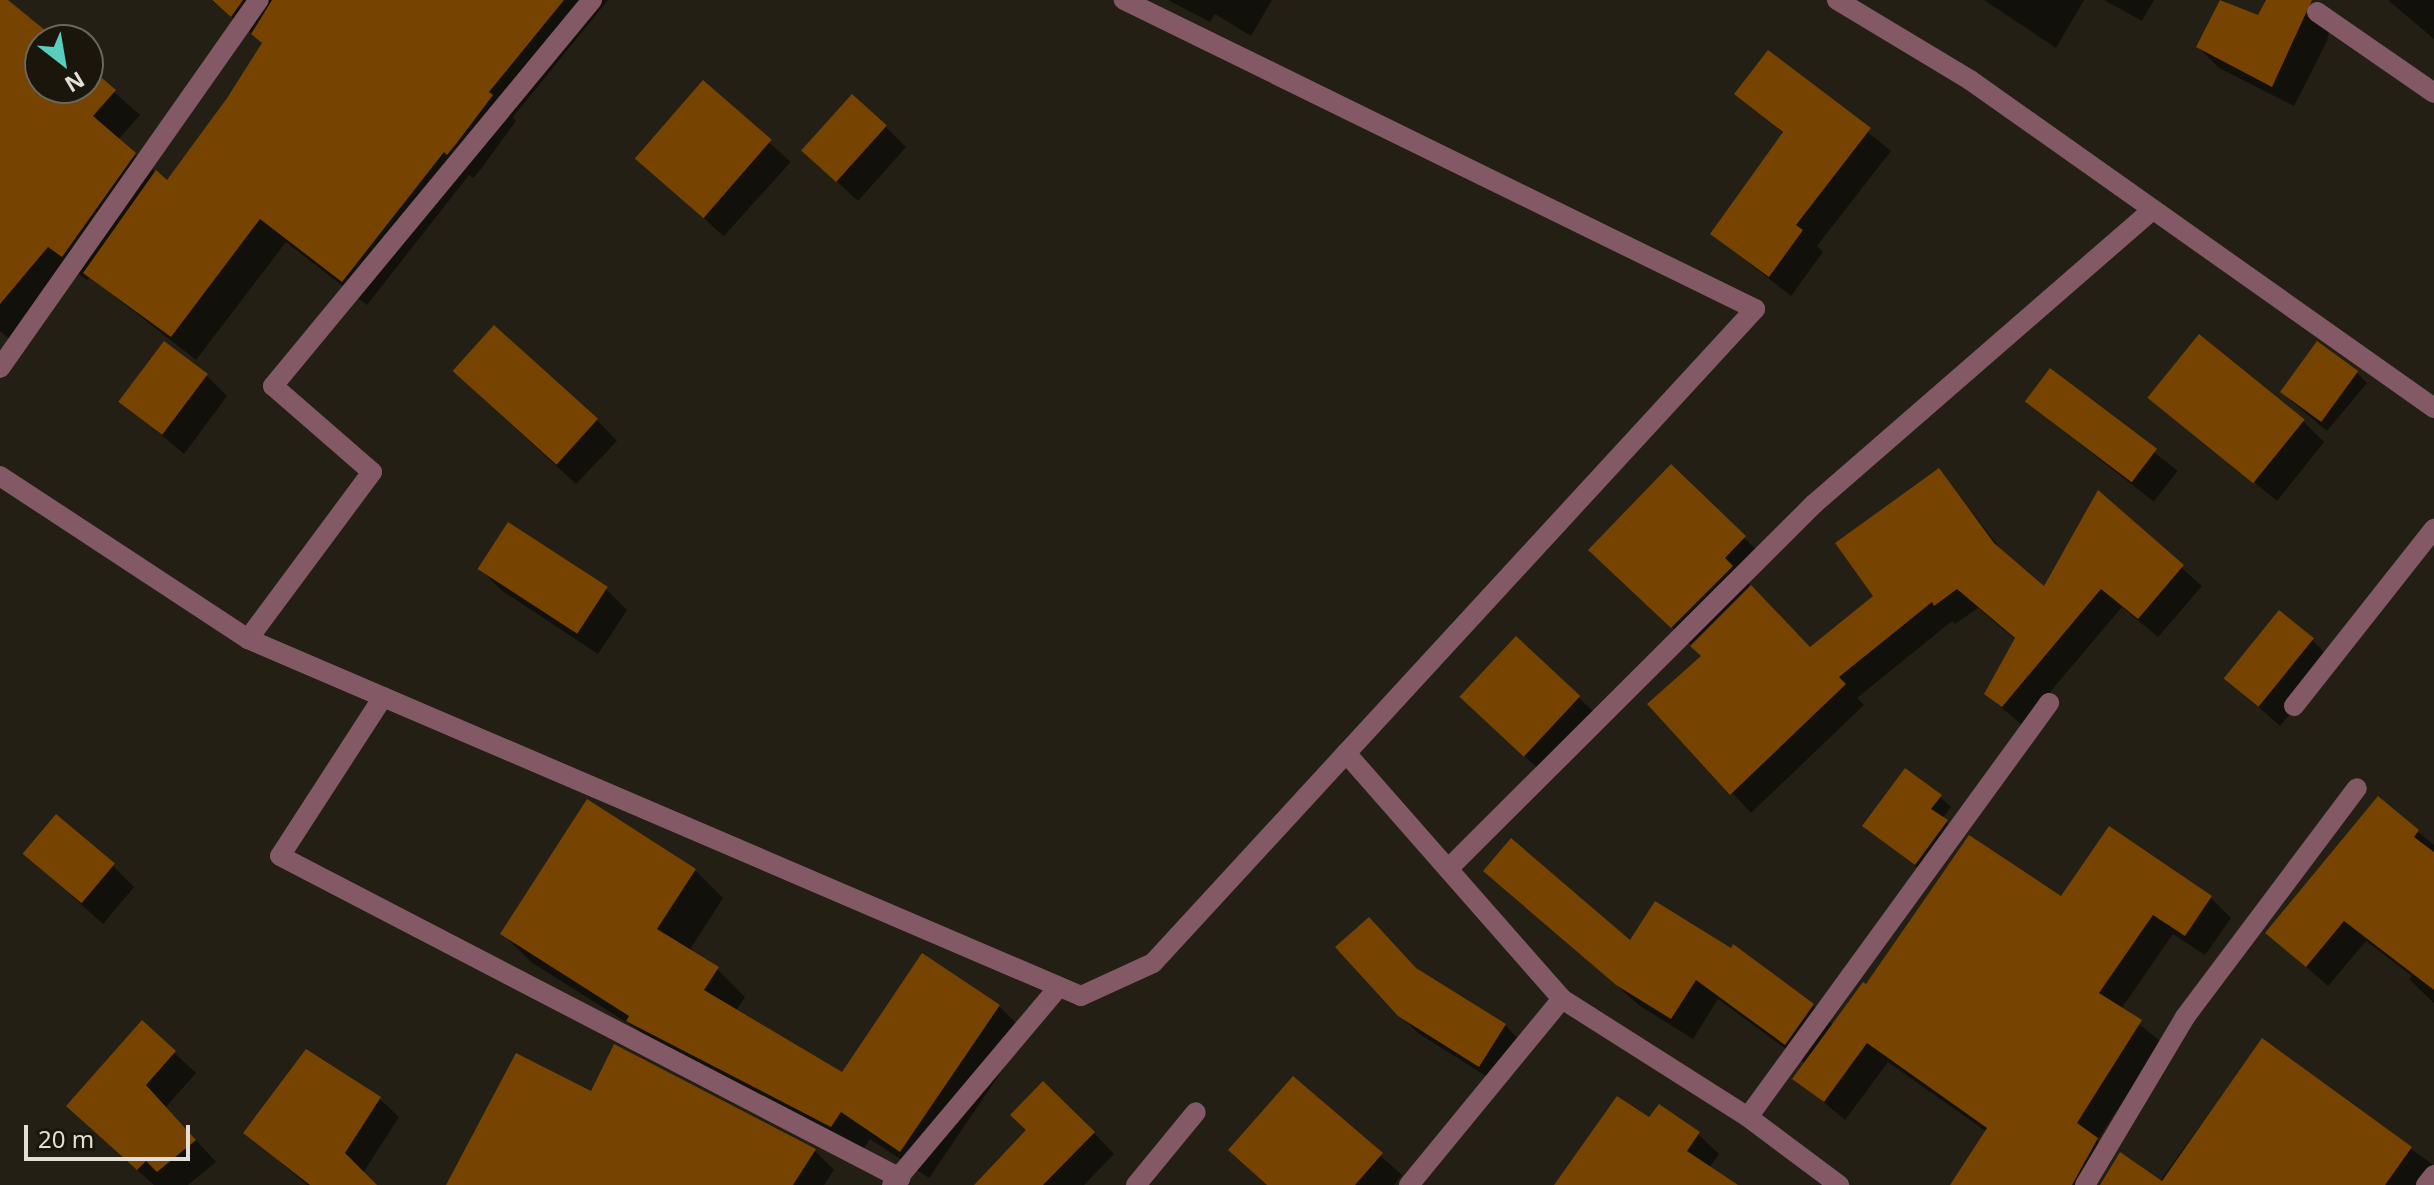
<!DOCTYPE html>
<html>
<head>
<meta charset="utf-8">
<style>
  body { margin:0 }
  #map { position:relative; width:2434px; height:1185px; overflow:hidden; background:#231f14; font-family:"Noto Sans",sans-serif }
  div>[style] { position:absolute }
  .shadow>* { inset:0; background:#0007; transform-origin:0 0 }
  .building>* { inset:0; background:#764300; transform-origin:0 0 }
  .street>* { height:20px; margin:-10px; padding:0 10px; transform-origin:10px; border-radius:10px; background:#825964 }
  span { translate:-50% -50%; white-space:nowrap; text-align:center; line-height:1.15; -webkit-text-stroke:8px #1a160b; paint-order:stroke }
  .north { position:absolute; left:24px; top:24px; width:80px; height:80px; box-sizing:border-box; background:#1a160b; border:2px solid #6a665d; border-radius:50%; rotate:149deg; font-size:22px; font-weight:700; line-height:32px; text-align:center; color:#e1dfd7 }
  .north::after { content:''; display:block; margin:auto; width:28px; height:36px; background:#59cebf; clip-path:polygon(50% 0,100% 100%,50% 72%,0 100%) }
  .scale { position:absolute; left:24px; top:1125px; width:166px; height:36px; box-sizing:border-box; border:4px solid #e1dfd7; border-top:0; padding-left:10px; font-size:24px; line-height:28px; white-space:nowrap; color:#e1dfd7; -webkit-text-stroke:6px #1a160b; paint-order:stroke }
</style>
</head>
<body>
<div id="map">
  <div class="shadow">
    <div style="clip-path:polygon(5px 0,54px 40px,40px 40px,40px 88px,88px 88px,88px 69px,140px 115px,118px 140px,168px 183px,264px 44px,211px 0,608px 0,513px 117px,516px 121px,481px 169px,473px 178px,469px 175px,367px 305px,286px 242px,196px 360px,90px 277px,87px 280px,74px 271px,13px 342px,0 331px,0 2px)"></div>
    <div style="clip-path:polygon(1168px 0,1272px 0,1251px 36px,1215px 14px,1210px 22px)"></div>
    <div style="clip-path:polygon(1984px 0,2084px 0,2056px 48px)"></div>
    <div style="clip-path:polygon(2104px 0,2154px 0,2142px 21px)"></div>
    <div style="clip-path:polygon(2222px 0,2259px 18px,2268px 0,2302px 0,2330px 25px,2327px 41px,2294px 106px,2219px 68px,2198px 47px)"></div>
    <div style="clip-path:polygon(2434px 0,2434px 39px,2389px 1px,2390px 0)"></div>
    <div style="clip-path:polygon(1768px 52px,1891px 151px,1817px 246px,1823px 252px,1791px 296px,1712px 234px,1784px 134px,1737px 93px)"></div>
    <div style="left:703px;top:83px;width:118px;height:100px;rotate:42deg"></div>
    <div style="clip-path:polygon(885px 126px,906px 147px,858px 201px,804px 151px)"></div>
    <div style="left:2050px;top:371px;width:162px;height:39px;rotate:38deg"></div>
    <div style="clip-path:polygon(2356px 372px,2367px 383px,2327px 431px,2290px 400px)"></div>
    <div style="clip-path:polygon(206px 375px,227px 396px,184px 454px,121px 401px)"></div>
    <div style="clip-path:polygon(476px 392px,597px 420px,617px 441px,576px 484px)"></div>
    <div style="clip-path:polygon(2151px 398px,2303px 421px,2324px 442px,2277px 501px)"></div>
    <div style="clip-path:polygon(1939px 470px,2007px 557px,2045px 589px,2098px 494px,2202px 586px,2158px 637px,2122px 607px,2022px 725px,1986px 694px,2016px 640px,1978px 608px,1955px 624px,1952px 621px,1857px 698px,1864px 705px,1751px 813px,1650px 704px,1703px 656px,1611px 570px,1744px 538px,1764px 557px,1744px 579px,1811px 649px,1875px 596px)"></div>
    <div style="clip-path:polygon(480px 569px,606px 589px,627px 610px,598px 654px,501px 590px)"></div>
    <div style="clip-path:polygon(1516px 638px,1600px 718px,1546px 776px,1482px 717px)"></div>
    <div style="clip-path:polygon(2312px 640px,2333px 661px,2280px 726px,2226px 678px)"></div>
    <div style="clip-path:polygon(1940px 797px,1951px 807px,1942px 819px,1957px 832px,1926px 874px,1864px 826px)"></div>
    <div style="clip-path:polygon(2378px 799px,2434px 845px,2434px 1003px,2409px 979px,2412px 976px,2366px 941px,2328px 986px,2268px 933px)"></div>
    <div style="clip-path:polygon(2109px 829px,2211px 898px,2231px 918px,2205px 955px,2173px 934px,2121px 1009px,2161px 1042px,2097px 1141px,2112px 1156px,2093px 1185px,1952px 1185px,1987px 1132px,1888px 1062px,1845px 1120px,1795px 1078px,1805px 1063px,1718px 999px,1693px 1039px,1640px 1006px,1485px 871px,1630px 943px,1813px 1005px,1833px 1025px,1867px 987px,2062px 899px)"></div>
    <div style="clip-path:polygon(24px 853px,113px 866px,134px 887px,103px 924px)"></div>
    <div style="clip-path:polygon(695px 870px,723px 898px,689px 951px,717px 969px,745px 997px,736px 1011px,843px 1074px,999px 1006px,1027px 1034px,929px 1178px,870px 1139px,860px 1154px,657px 1049px,637px 1029px,531px 962px,503px 934px)"></div>
    <div style="clip-path:polygon(1418px 972px,1505px 1025px,1522px 1043px,1497px 1083px,1418px 1033px,1400px 1015px)"></div>
    <div style="clip-path:polygon(142px 1023px,196px 1073px,166px 1107px,216px 1162px,188px 1185px,154px 1185px,89px 1127px)"></div>
    <div style="clip-path:polygon(2262px 1041px,2432px 1164px,2434px 1185px,2157px 1185px)"></div>
    <div style="clip-path:polygon(615px 1047px,815px 1151px,834px 1170px,824px 1185px,449px 1185px,592px 1094px)"></div>
    <div style="clip-path:polygon(1293px 1079px,1402px 1175px,1394px 1185px,1267px 1185px,1230px 1150px)"></div>
    <div style="clip-path:polygon(380px 1099px,399px 1117px,363px 1173px,374px 1185px,307px 1185px,246px 1133px)"></div>
    <div style="clip-path:polygon(1650px 1120px,1698px 1134px,1719px 1154px,1709px 1168px,1726px 1185px,1572px 1185px)"></div>
    <div style="clip-path:polygon(1028px 1130px,1094px 1133px,1114px 1154px,1084px 1185px,1014px 1185px)"></div>
  </div>
  <div class="building">
    <div style="clip-path:polygon(0 0,8px 0,57px 40px,40px 40px,40px 88px,88px 88px,88px 66px,116px 90px,93px 116px,136px 153px,62px 257px,48px 247px,0 304px)"></div>
    <div style="clip-path:polygon(212px 0,243px 0,231px 17px)"></div>
    <div style="clip-path:polygon(272px 0,564px 0,489px 92px,493px 95px,456px 144px,447px 155px,444px 152px,342px 282px,260px 219px,171px 337px,83px 273px,156px 170px,167px 180px,227px 98px,262px 43px,251px 34px)"></div>
    <div style="clip-path:polygon(2220px 0,2258px 15px,2266px 0,2312px 0,2272px 87px,2196px 47px)"></div>
    <div style="clip-path:polygon(1768px 50px,1871px 128px,1796px 225px,1803px 230px,1769px 277px,1710px 234px,1783px 132px,1734px 94px)"></div>
    <div style="left:703px;top:80px;width:91px;height:104px;rotate:41deg"></div>
    <div style="left:852px;top:94px;width:47px;height:76px;rotate:42deg"></div>
    <div style="left:494px;top:325px;width:140px;height:62px;rotate:42deg"></div>
    <div style="left:2199px;top:334px;width:136px;height:82px;rotate:39deg"></div>
    <div style="left:164px;top:341px;width:55px;height:76px;rotate:37deg"></div>
    <div style="left:2317px;top:341px;width:51px;height:63px;rotate:36deg"></div>
    <div style="left:2050px;top:368px;width:134px;height:42px;rotate:37deg"></div>
    <div style="clip-path:polygon(1671px 464px,1746px 536px,1725px 558px,1733px 566px,1671px 628px,1588px 550px)"></div>
    <div style="clip-path:polygon(1939px 468px,1994px 543px,2044px 586px,2098px 490px,2184px 565px,2138px 619px,2101px 589px,2002px 707px,1984px 694px,2015px 638px,1957px 589px,1934px 606px,1932px 602px,1839px 677px,1846px 684px,1730px 795px,1647px 704px,1701px 656px,1690px 646px,1751px 585px,1810px 647px,1873px 596px,1835px 543px)"></div>
    <div style="left:508px;top:522px;width:119px;height:56px;rotate:33deg"></div>
    <div style="left:2279px;top:610px;width:45px;height:88px;rotate:39deg"></div>
    <div style="left:1516px;top:636px;width:88px;height:83px;rotate:43deg"></div>
    <div style="clip-path:polygon(1905px 768px,1942px 795px,1931px 809px,1948px 820px,1915px 865px,1862px 826px)"></div>
    <div style="clip-path:polygon(2378px 796px,2419px 830px,2414px 837px,2434px 852px,2434px 990px,2344px 921px,2306px 967px,2265px 933px)"></div>
    <div style="clip-path:polygon(587px 799px,696px 869px,657px 929px,719px 967px,704px 990px,842px 1072px,922px 953px,1000px 1005px,900px 1152px,841px 1112px,831px 1127px,626px 1021px,629px 1016px,500px 934px)"></div>
    <div style="left:56px;top:814px;width:77px;height:52px;rotate:40deg"></div>
    <div style="clip-path:polygon(2109px 826px,2212px 896px,2185px 936px,2153px 915px,2099px 993px,2142px 1020px,2077px 1123px,2098px 1138px,2072px 1185px,1950px 1185px,1987px 1128px,1867px 1043px,1824px 1102px,1792px 1079px,1863px 982px,1866px 984px,1969px 835px,2061px 896px)"></div>
    <div style="clip-path:polygon(1511px 838px,1630px 940px,1655px 901px,1731px 948px,1733px 944px,1814px 1004px,1785px 1045px,1696px 980px,1671px 1019px,1616px 985px,1483px 871px)"></div>
    <div style="clip-path:polygon(1369px 917px,1416px 968px,1506px 1024px,1479px 1067px,1398px 1016px,1335px 947px)"></div>
    <div style="clip-path:polygon(142px 1020px,176px 1051px,146px 1085px,196px 1140px,157px 1172px,146px 1161px,137px 1170px,66px 1106px)"></div>
    <div style="clip-path:polygon(2262px 1038px,2412px 1147px,2385px 1185px,2100px 1185px,2120px 1152px,2162px 1181px)"></div>
    <div style="clip-path:polygon(614px 1044px,816px 1149px,793px 1185px,446px 1185px,516px 1053px,591px 1091px)"></div>
    <div style="clip-path:polygon(306px 1049px,381px 1097px,345px 1153px,377px 1185px,310px 1185px,243px 1133px)"></div>
    <div style="clip-path:polygon(1293px 1076px,1383px 1153px,1355px 1185px,1267px 1185px,1228px 1150px)"></div>
    <div style="clip-path:polygon(1043px 1081px,1095px 1132px,1043px 1185px,974px 1185px,1026px 1130px,1010px 1115px)"></div>
    <div style="clip-path:polygon(1617px 1096px,1649px 1117px,1659px 1104px,1700px 1132px,1687px 1151px,1738px 1185px,1554px 1185px)"></div>
  </div>
  <div class="street">
    <div style="left:1837px;top:0;width:155px;rotate:31deg"></div>
    <div style="left:1970px;top:80px;width:568px;rotate:35.26deg"></div>
    <div style="left:2317px;top:12px;width:142px;rotate:34.7deg"></div>
    <div style="left:0;top:368px;width:450px;rotate:-54.9deg"></div>
    <div style="left:0;top:476px;width:297px;rotate:33.3deg"></div>
    <div style="left:248px;top:639px;width:906px;rotate:23.2deg"></div>
    <div style="left:1081px;top:996px;width:79px;rotate:-24.6deg"></div>
    <div style="left:1153px;top:963px;width:889px;rotate:-47.37deg"></div>
    <div style="left:1755px;top:309px;width:703px;rotate:-153.91deg"></div>
    <div style="left:248px;top:639px;width:208px;rotate:-53.4deg"></div>
    <div style="left:372px;top:472px;width:131px;rotate:-139deg"></div>
    <div style="left:273px;top:386px;width:501px;rotate:-50.43deg"></div>
    <div style="left:383px;top:697px;width:189px;rotate:122.9deg"></div>
    <div style="left:280px;top:856px;width:699px;rotate:27.45deg"></div>
    <div style="left:2294px;top:706px;width:226px;rotate:-51.7deg"></div>
    <div style="left:1346px;top:753px;width:327px;rotate:48.7deg"></div>
    <div style="left:1562px;top:999px;width:220px;rotate:32.4deg"></div>
    <div style="left:1748px;top:1117px;width:114px;rotate:36.8deg"></div>
    <div style="left:1448px;top:869px;width:517px;rotate:-44.92deg"></div>
    <div style="left:1814px;top:504px;width:449px;rotate:-41deg"></div>
    <div style="left:1748px;top:1117px;width:512px;rotate:-53.98deg"></div>
    <div style="left:892px;top:1185px;width:259px;rotate:-49.9deg"></div>
    <div style="left:1136px;top:1185px;width:94px;rotate:-50.6deg"></div>
    <div style="left:1409px;top:1185px;width:241px;rotate:-50.6deg"></div>
    <div style="left:2085px;top:1185px;width:196px;rotate:-59.2deg"></div>
    <div style="left:2185px;top:1017px;width:286px;rotate:-53.1deg"></div>
    <div style="left:2426px;top:1185px;width:13px;rotate:-51deg"></div>
  </div>
  <div class="north">N</div>
  <div class="scale">20 m</div>
</div>
</body>
</html>
